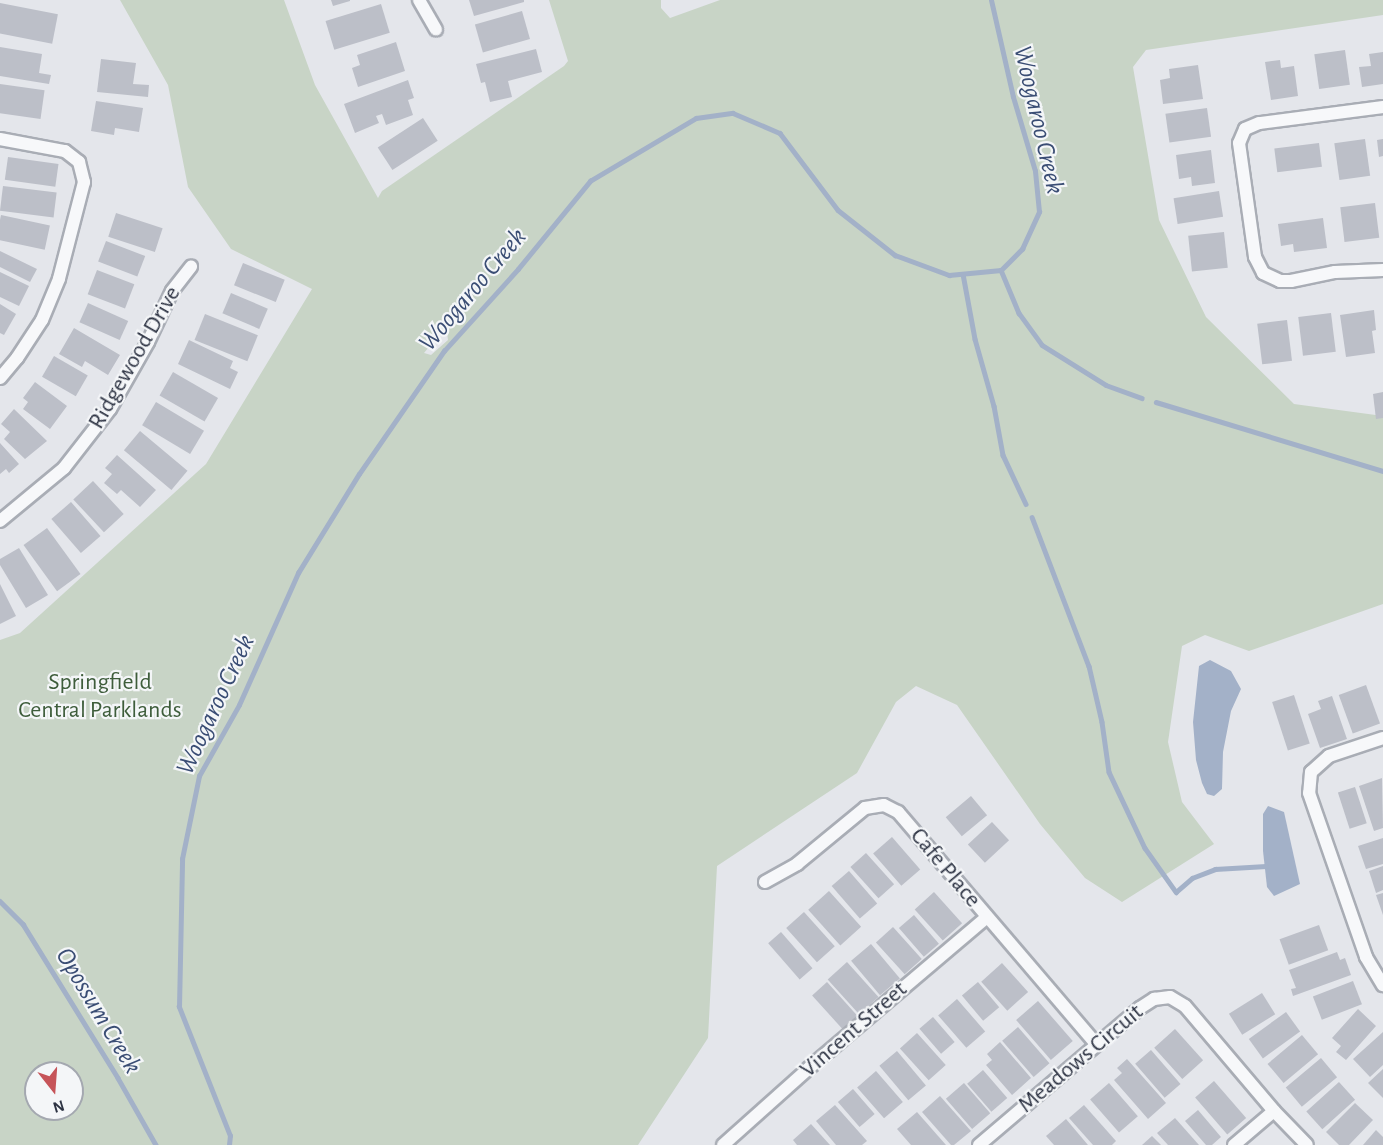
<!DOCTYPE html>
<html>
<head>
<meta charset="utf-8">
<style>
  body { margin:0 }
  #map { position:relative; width:1383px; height:1145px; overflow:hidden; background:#e4e6eb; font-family:"Alegreya Sans",sans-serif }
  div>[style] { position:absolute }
  .green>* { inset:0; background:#c8d4c6 }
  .water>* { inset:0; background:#a3b1c8 }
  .stream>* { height:4.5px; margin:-2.25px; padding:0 2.25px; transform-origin:2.25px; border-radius:2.25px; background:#a3b1c8 }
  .building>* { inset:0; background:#bcbfc8; transform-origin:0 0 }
  .roads { filter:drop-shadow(2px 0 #a9adb5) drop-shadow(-2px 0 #a9adb5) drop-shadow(0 2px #a9adb5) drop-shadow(0 -2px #a9adb5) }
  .street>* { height:12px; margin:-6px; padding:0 6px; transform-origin:6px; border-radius:6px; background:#f7f8fa }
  span { translate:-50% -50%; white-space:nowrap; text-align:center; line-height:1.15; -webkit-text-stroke:4.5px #f4f6f8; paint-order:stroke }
  .street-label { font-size:24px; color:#2d3343 }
  .park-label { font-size:24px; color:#3e5d3b }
  .water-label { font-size:26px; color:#3a4d74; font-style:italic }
  .north { position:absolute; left:24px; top:1061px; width:60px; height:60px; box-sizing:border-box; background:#f4f6f8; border:2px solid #a4a8b0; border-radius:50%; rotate:163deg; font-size:16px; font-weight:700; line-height:24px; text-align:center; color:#2d3343 }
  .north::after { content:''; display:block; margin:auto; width:21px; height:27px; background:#c65459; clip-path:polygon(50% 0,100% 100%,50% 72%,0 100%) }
</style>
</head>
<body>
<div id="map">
  <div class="green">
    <div style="clip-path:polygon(evenodd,120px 0,284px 0,315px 85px,378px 198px,382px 191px,564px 66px,568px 61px,549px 0,661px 0,661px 8px,670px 18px,720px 0,1383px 0,1383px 15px,1146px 50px,1133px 67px,1159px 220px,1206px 317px,1294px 404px,1383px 416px,1383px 604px,1249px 651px,1205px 635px,1182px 646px,1168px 742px,1182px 802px,1214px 844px,1122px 902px,1085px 878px,1040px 824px,957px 705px,916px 686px,896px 702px,857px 773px,717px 866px,708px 1038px,638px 1145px,0 1145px,0 640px,20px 633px,206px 464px,312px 289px,231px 249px,188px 187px,168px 85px,120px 0,446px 326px,448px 340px,431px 355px,424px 353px,446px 326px,120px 0,36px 1073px,72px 1073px,72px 1109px,36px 1109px,36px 1073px)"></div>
  </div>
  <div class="water">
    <div style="clip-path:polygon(1210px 660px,1231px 671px,1241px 689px,1231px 711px,1223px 752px,1222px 789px,1214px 796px,1207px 794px,1202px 783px,1196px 760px,1193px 722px,1199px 666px)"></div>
    <div style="clip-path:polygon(1268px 806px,1284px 812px,1300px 884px,1274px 896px,1267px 887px,1263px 851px,1263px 814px)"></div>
  </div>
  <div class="stream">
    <div style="left:1001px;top:270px;width:47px;rotate:67.3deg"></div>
    <div style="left:1019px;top:313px;width:39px;rotate:54deg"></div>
    <div style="left:1042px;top:345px;width:75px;rotate:32deg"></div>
    <div style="left:1106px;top:385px;width:38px;rotate:20deg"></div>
    <div style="left:963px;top:274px;width:66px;rotate:79.5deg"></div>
    <div style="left:975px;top:339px;width:70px;rotate:74.2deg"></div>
    <div style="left:994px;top:406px;width:50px;rotate:79.6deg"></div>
    <div style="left:1003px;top:455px;width:54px;rotate:64.9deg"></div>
    <div style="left:1156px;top:402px;width:237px;rotate:16.9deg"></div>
    <div style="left:1032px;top:517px;width:160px;rotate:69.1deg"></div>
    <div style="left:1089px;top:666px;width:57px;rotate:76.9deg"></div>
    <div style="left:1102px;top:722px;width:50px;rotate:82deg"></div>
    <div style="left:1109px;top:772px;width:84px;rotate:64.7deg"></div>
    <div style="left:1145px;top:848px;width:54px;rotate:54.8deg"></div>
    <div style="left:1176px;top:892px;width:21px;rotate:-41deg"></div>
    <div style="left:1192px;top:878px;width:25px;rotate:-21deg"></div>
    <div style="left:1215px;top:869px;width:51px;rotate:-3.4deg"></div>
    <div style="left:0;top:901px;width:33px;rotate:45deg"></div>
    <div style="left:23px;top:924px;width:181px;rotate:58.3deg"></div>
    <div style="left:118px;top:1078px;width:77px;rotate:60.4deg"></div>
    <div style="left:229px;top:1145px;width:9px;rotate:-84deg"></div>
    <div style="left:230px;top:1136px;width:139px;rotate:-111.6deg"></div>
    <div style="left:179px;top:1007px;width:148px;rotate:-88.8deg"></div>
    <div style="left:182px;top:859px;width:85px;rotate:-78.4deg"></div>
    <div style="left:199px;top:776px;width:81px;rotate:-60.6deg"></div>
    <div style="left:239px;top:705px;width:145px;rotate:-65.9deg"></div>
    <div style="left:298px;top:573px;width:116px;rotate:-58.4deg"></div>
    <div style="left:359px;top:474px;width:150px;rotate:-55.4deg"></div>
    <div style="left:444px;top:351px;width:110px;rotate:-47.9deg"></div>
    <div style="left:518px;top:269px;width:114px;rotate:-50.7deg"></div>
    <div style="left:590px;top:181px;width:123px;rotate:-30.7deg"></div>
    <div style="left:696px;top:118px;width:37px;rotate:-8deg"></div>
    <div style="left:733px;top:113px;width:51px;rotate:23.1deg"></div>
    <div style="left:780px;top:133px;width:96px;rotate:53deg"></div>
    <div style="left:838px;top:210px;width:73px;rotate:38.3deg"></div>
    <div style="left:895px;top:255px;width:58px;rotate:20.3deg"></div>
    <div style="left:949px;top:275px;width:52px;rotate:-5.5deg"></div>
    <div style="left:1001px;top:270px;width:30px;rotate:-45deg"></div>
    <div style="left:1022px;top:249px;width:41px;rotate:-65.3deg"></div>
    <div style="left:1039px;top:212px;width:41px;rotate:-95.6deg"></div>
    <div style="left:1035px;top:171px;width:77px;rotate:-106.6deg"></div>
    <div style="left:1013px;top:97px;width:99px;rotate:-102.8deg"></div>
  </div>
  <div class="building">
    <div style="clip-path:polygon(331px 0,350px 0,350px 1px,333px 6px)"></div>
    <div style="clip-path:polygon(469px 0,524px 0,524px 2px,474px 16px)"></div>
    <div style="left:0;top:3px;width:59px;height:30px;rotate:11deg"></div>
    <div style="left:381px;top:4px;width:30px;height:58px;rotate:73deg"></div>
    <div style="left:522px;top:11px;width:29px;height:49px;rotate:74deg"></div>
    <div style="clip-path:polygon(396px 42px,405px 71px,358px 87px,352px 68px,360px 65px,357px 55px)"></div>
    <div style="clip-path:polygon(0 47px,42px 54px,39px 73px,51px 75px,49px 84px,0 76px)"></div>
    <div style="clip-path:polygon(536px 49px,542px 72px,508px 81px,512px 97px,490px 102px,485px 82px,481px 83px,476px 64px)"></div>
    <div style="left:1345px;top:50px;width:35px;height:31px;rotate:82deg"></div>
    <div style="clip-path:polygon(1383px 52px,1383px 84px,1362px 87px,1359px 67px,1371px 66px,1369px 54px)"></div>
    <div style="clip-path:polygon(101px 59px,136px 63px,133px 84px,149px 85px,148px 97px,97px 92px)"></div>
    <div style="clip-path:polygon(1280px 60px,1281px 68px,1294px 66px,1298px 96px,1271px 100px,1265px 62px)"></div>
    <div style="clip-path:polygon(1198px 65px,1203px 99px,1163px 104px,1160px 80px,1170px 78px,1169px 69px)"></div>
    <div style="clip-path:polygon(408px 80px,414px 98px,408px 100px,413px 115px,386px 125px,382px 114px,376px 116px,379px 123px,355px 133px,344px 104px)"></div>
    <div style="left:0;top:84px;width:45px;height:29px;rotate:8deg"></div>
    <div style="clip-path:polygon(96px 101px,143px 108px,139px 132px,115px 128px,114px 135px,91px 131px)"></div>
    <div style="left:1207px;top:108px;width:29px;height:42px;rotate:82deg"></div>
    <div style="left:423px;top:118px;width:27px;height:54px;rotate:57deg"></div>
    <div style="left:1365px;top:139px;width:37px;height:31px;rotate:82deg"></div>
    <div style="clip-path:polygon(1383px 139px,1383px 156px,1379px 157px,1377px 140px)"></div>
    <div style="left:1319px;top:143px;width:24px;height:45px;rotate:83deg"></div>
    <div style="clip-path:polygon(1211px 150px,1215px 183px,1192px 186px,1191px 177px,1179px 179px,1176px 155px)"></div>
    <div style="left:8px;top:157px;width:51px;height:23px;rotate:8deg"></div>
    <div style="left:3px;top:186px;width:54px;height:25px;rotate:7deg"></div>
    <div style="left:1219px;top:191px;width:26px;height:46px;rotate:81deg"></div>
    <div style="left:1375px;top:203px;width:35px;height:35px;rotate:83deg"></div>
    <div style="left:116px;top:213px;width:49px;height:25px;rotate:18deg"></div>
    <div style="left:1px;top:215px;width:50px;height:25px;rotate:12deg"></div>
    <div style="clip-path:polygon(1323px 218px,1327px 248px,1294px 252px,1293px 244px,1281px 246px,1278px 224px)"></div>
    <div style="left:1224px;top:232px;width:36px;height:36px;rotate:84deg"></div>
    <div style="left:106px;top:241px;width:42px;height:22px;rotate:21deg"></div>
    <div style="clip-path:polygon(0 251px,37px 269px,30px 282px,0 267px)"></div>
    <div style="left:243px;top:263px;width:45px;height:24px;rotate:22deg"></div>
    <div style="left:97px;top:270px;width:40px;height:26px;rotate:21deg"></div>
    <div style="clip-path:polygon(0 272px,29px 286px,19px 306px,0 297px)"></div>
    <div style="left:231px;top:293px;width:40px;height:22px;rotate:23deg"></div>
    <div style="left:88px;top:303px;width:44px;height:21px;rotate:24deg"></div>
    <div style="clip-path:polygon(0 304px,16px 314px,4px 335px,0 333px)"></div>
    <div style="clip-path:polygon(1374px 310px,1376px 330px,1372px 331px,1375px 353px,1346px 357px,1340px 315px)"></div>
    <div style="left:1331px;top:313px;width:39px;height:33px;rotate:83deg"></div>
    <div style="left:205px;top:314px;width:57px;height:28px;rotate:22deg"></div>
    <div style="left:1287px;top:320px;width:41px;height:30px;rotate:83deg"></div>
    <div style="clip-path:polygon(74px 328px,120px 355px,108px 375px,85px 361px,82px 367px,59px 354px)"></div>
    <div style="clip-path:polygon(189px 340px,233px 361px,230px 368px,238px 372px,230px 389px,178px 364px)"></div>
    <div style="left:54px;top:356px;width:39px;height:24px;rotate:30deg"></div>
    <div style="left:173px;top:372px;width:52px;height:27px;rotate:30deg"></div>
    <div style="clip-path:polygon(35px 382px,67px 406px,50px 429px,23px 409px,28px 402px,23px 398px)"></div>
    <div style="clip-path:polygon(1383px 392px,1383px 418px,1376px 419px,1373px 394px)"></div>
    <div style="left:156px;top:402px;width:56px;height:27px;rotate:31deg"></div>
    <div style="clip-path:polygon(14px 409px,47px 441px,25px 459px,4px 439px,10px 432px,1px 424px)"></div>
    <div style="left:140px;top:431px;width:62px;height:25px;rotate:40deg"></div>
    <div style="clip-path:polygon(0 443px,19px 464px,9px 473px,6px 469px,0 474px)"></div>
    <div style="clip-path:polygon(117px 455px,156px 490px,140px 507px,121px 490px,117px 494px,104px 483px,112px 474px,105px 468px)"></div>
    <div style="left:93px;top:481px;width:45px;height:27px;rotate:47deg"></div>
    <div style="left:71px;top:502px;width:45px;height:26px;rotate:49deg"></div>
    <div style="left:47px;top:528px;width:57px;height:29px;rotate:54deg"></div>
    <div style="clip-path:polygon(19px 548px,48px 595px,26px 608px,0 565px,0 559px)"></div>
    <div style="clip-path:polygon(0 584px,16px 616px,0 624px)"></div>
    <div style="left:1366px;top:685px;width:41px;height:29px;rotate:70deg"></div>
    <div style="left:1294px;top:695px;width:51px;height:23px;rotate:72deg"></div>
    <div style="clip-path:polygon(1332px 696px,1347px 739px,1320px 748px,1308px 714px,1321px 709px,1318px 701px)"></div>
    <div style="clip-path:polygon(1382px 778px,1383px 828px,1374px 831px,1359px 786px)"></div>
    <div style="left:1355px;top:787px;width:38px;height:18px;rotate:72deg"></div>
    <div style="left:971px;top:796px;width:25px;height:33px;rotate:50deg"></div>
    <div style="left:992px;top:822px;width:25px;height:33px;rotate:47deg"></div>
    <div style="left:892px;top:837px;width:43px;height:25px;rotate:49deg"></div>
    <div style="clip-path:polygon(1383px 838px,1383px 864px,1366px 869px,1358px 846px)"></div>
    <div style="left:866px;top:853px;width:42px;height:21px;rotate:48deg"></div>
    <div style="clip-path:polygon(1383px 866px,1383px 890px,1376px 893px,1369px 871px)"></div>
    <div style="left:849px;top:871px;width:43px;height:23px;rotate:49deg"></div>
    <div style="left:829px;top:891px;width:48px;height:28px;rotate:48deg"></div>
    <div style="left:934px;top:892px;width:42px;height:26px;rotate:48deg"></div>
    <div style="clip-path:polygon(1383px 893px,1383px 915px,1376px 895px)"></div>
    <div style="left:804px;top:912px;width:46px;height:24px;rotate:48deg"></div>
    <div style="left:914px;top:915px;width:38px;height:20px;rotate:49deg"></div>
    <div style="left:1319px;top:925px;width:27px;height:42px;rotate:70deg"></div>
    <div style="left:893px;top:927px;width:43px;height:23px;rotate:48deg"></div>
    <div style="left:781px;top:932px;width:48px;height:17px;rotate:49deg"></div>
    <div style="left:871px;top:944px;width:45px;height:26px;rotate:50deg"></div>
    <div style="clip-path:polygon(1337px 952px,1340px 960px,1345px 958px,1351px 975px,1293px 996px,1291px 989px,1296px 988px,1289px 970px)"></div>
    <div style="left:847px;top:962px;width:47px;height:26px;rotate:48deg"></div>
    <div style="left:1002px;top:963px;width:39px;height:28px;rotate:48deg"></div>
    <div style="left:1353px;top:981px;width:25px;height:43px;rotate:69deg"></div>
    <div style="left:827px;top:982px;width:46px;height:20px;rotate:48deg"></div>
    <div style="left:978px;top:982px;width:33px;height:21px;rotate:50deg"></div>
    <div style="left:1262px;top:993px;width:25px;height:39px;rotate:58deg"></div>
    <div style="left:957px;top:999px;width:43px;height:25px;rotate:49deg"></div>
    <div style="left:1038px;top:1001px;width:53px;height:29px;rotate:49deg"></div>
    <div style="clip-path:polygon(1358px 1009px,1376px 1026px,1346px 1060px,1336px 1052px,1341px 1046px,1332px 1038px)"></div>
    <div style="left:1286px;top:1012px;width:24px;height:46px;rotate:54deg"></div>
    <div style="left:933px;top:1017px;width:33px;height:18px;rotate:49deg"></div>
    <div style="left:1018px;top:1027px;width:48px;height:21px;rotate:49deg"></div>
    <div style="left:1175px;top:1029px;width:42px;height:28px;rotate:48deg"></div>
    <div style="clip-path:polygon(1383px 1032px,1383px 1065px,1370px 1077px,1353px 1059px)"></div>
    <div style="left:917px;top:1033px;width:43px;height:23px;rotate:48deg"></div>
    <div style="left:1302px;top:1035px;width:25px;height:45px;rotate:50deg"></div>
    <div style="clip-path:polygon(1000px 1042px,1031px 1078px,1012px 1095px,986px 1065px,992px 1060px,987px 1054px)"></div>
    <div style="left:1151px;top:1050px;width:45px;height:21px;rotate:49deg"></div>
    <div style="left:897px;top:1051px;width:45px;height:23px;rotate:50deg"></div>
    <div style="left:1321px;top:1058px;width:25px;height:46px;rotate:50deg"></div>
    <div style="clip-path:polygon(1127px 1059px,1166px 1103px,1148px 1119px,1114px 1080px,1122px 1073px,1117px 1068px)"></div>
    <div style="clip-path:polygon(1383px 1069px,1383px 1098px,1368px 1083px)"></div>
    <div style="left:983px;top:1070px;width:37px;height:21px;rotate:49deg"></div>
    <div style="left:876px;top:1071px;width:41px;height:25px;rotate:49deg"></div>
    <div style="left:1214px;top:1081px;width:49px;height:25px;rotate:49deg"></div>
    <div style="left:1339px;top:1082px;width:24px;height:44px;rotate:48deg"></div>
    <div style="left:964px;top:1083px;width:40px;height:24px;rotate:49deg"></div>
    <div style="left:1109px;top:1083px;width:44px;height:25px;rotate:49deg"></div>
    <div style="left:853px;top:1089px;width:33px;height:20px;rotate:49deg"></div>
    <div style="clip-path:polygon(940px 1096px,971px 1131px,954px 1145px,951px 1145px,922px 1112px)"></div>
    <div style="clip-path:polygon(1355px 1103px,1373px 1120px,1349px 1145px,1339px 1145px,1326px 1132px)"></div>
    <div style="clip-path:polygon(835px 1105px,867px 1141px,862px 1145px,836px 1145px,816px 1121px)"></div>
    <div style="clip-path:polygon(1084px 1105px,1116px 1141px,1112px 1145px,1093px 1145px,1069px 1118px)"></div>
    <div style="clip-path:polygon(1198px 1110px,1221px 1137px,1212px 1145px,1206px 1145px,1185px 1121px)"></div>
    <div style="clip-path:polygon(917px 1112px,946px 1145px,911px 1145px,897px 1129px)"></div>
    <div style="clip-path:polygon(1175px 1118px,1199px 1145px,1168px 1145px,1157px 1133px)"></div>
    <div style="clip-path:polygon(1066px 1119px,1088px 1145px,1054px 1145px,1046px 1136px)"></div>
    <div style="clip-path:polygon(811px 1124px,830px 1145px,797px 1145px,793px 1140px)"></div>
    <div style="clip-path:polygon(1376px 1130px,1383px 1137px,1383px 1145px,1363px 1145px)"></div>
    <div style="clip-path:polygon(1152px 1136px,1161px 1145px,1142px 1145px)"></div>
  </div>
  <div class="roads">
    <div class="street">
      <div style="left:419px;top:0;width:34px;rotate:60deg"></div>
      <div style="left:1383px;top:107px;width:125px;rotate:172.6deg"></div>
      <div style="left:1259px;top:123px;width:15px;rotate:157deg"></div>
      <div style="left:1245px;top:129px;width:15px;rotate:113deg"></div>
      <div style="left:1239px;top:143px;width:115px;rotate:82deg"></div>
      <div style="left:1255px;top:257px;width:18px;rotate:63deg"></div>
      <div style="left:1263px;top:273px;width:19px;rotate:25deg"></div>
      <div style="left:1280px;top:281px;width:11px"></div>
      <div style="left:1291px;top:281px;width:45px;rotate:-11.6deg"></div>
      <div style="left:1335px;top:272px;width:48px;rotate:-2.4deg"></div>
      <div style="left:0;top:139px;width:66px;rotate:10.5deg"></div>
      <div style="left:65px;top:151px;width:18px;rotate:38deg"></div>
      <div style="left:79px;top:162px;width:21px;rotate:76deg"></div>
      <div style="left:84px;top:182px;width:100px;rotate:104.5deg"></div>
      <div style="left:59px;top:279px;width:44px;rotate:112.5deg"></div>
      <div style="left:42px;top:320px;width:45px;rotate:123.3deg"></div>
      <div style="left:17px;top:358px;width:26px;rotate:130deg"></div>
      <div style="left:0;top:521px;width:83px;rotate:-39.6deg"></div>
      <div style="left:64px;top:468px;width:75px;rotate:-52.1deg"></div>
      <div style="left:110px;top:409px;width:77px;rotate:-60.4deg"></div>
      <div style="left:148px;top:342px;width:56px;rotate:-64.8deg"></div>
      <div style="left:172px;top:291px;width:31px;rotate:-52deg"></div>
      <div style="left:1383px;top:738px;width:57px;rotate:161.6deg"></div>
      <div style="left:1329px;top:756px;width:24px;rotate:138deg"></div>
      <div style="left:1311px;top:772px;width:21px;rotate:95deg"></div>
      <div style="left:1309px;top:793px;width:174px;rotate:70.8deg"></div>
      <div style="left:1366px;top:957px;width:33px;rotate:59deg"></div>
      <div style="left:765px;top:882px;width:37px;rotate:-29deg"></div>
      <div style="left:797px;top:864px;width:88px;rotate:-39.5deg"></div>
      <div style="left:865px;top:808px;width:19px;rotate:-9deg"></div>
      <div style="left:884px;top:805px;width:16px;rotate:27deg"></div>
      <div style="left:898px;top:812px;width:306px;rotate:49.5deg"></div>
      <div style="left:723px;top:1145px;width:115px;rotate:-41.8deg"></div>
      <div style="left:809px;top:1068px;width:233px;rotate:-40.3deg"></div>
      <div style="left:979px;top:1145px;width:211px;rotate:-40.4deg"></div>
      <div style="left:1140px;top:1008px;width:17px;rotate:-33deg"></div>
      <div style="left:1154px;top:999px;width:16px;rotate:-7deg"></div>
      <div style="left:1170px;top:997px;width:17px;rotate:31deg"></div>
      <div style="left:1185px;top:1006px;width:138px;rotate:49.7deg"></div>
      <div style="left:1274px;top:1111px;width:47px;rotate:45.9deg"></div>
      <div style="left:1234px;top:1145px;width:52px;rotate:-40.4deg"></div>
    </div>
  </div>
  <div class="street-label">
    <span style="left:135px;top:358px;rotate:-60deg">Ridgewood Drive</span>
    <span style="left:945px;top:868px;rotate:50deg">Cafe Place</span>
    <span style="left:854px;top:1030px;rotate:-41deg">Vincent Street</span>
    <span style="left:1081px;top:1059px;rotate:-40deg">Meadows Circuit</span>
  </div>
  <div class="park-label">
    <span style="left:100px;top:697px">Springfield<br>Central Parklands</span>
  </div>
  <div class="water-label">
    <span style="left:1038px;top:120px;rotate:77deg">Woogaroo Creek</span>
    <span style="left:473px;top:290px;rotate:-50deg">Woogaroo Creek</span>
    <span style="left:216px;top:705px;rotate:-65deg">Woogaroo Creek</span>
    <span style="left:98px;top:1011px;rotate:59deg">Opossum Creek</span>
  </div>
  <div class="north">N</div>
</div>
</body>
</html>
